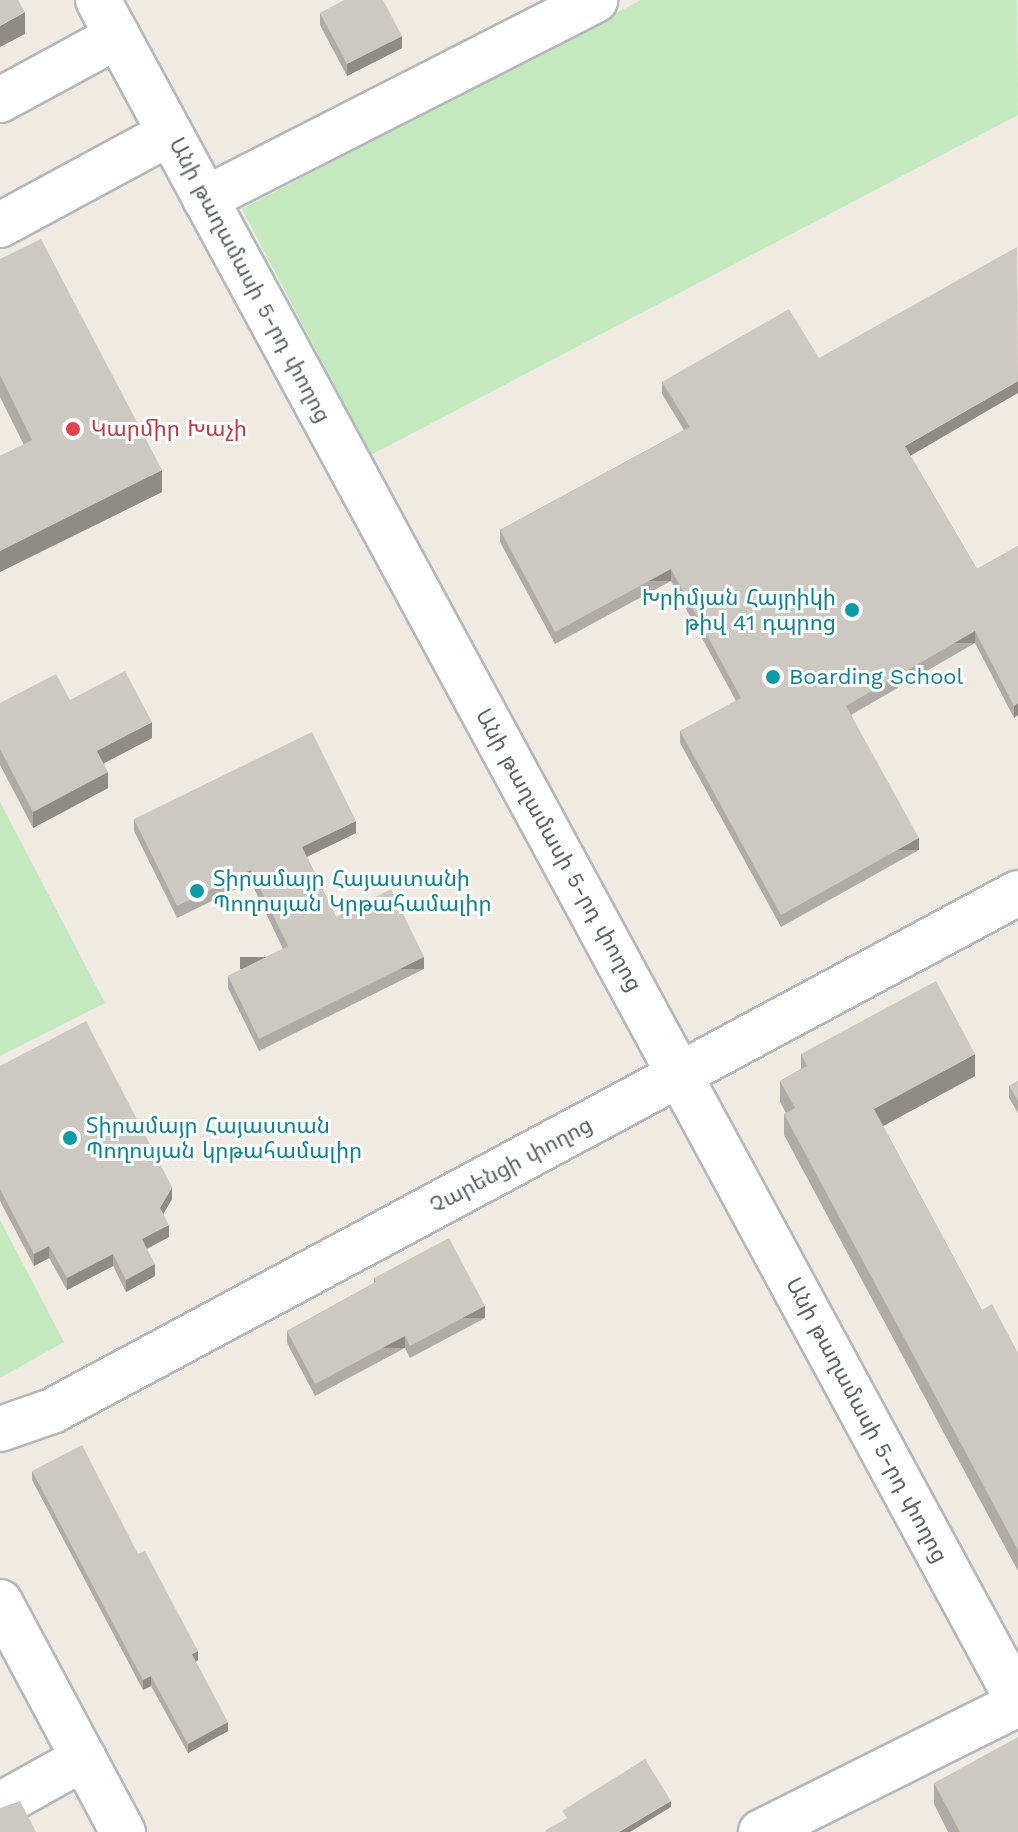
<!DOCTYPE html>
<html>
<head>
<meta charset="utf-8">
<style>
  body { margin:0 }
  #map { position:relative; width:1018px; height:1832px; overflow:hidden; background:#efebe3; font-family:"Work Sans","Noto Sans Armenian",sans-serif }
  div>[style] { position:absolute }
  .green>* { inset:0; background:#c4e9be }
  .roads { filter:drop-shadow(2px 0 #b4b8bc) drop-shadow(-2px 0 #b4b8bc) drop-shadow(0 2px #b4b8bc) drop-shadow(0 -2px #b4b8bc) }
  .minor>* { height:44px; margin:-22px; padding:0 22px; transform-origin:22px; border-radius:22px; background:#fff }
  .wall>* { inset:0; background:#afaca7 }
  .shaded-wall>* { inset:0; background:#8f8c88; transform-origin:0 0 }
  .building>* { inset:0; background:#ccc8c2 }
  .dots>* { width:22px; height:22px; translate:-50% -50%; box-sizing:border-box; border:4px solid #fff; border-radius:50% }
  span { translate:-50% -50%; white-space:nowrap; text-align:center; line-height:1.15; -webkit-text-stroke:6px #fff; paint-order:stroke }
  .street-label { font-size:22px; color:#5b6165 }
  .health-label { font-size:22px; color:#be3a42 }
  .left { translate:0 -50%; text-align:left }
  .culture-label { font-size:22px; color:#0d838f }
  .right { translate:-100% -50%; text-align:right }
</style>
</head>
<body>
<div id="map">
  <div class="green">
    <div style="clip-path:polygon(641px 0,1017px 0,1018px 115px,371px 455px,242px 209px)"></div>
    <div style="clip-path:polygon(0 802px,105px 1003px,0 1056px)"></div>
    <div style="clip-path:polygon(0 1220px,64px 1342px,0 1378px)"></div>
  </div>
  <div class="roads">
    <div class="minor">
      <div style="left:98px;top:0;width:1934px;rotate:61.59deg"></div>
      <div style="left:0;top:100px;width:134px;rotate:-28.5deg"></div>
      <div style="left:205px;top:199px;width:438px;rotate:-27deg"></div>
      <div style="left:0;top:225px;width:193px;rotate:-28.4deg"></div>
      <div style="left:0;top:1429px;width:55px;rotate:-19.1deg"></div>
      <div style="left:52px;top:1411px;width:1096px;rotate:-28.2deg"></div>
      <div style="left:0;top:1602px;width:261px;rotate:61.9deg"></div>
      <div style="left:0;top:1805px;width:96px;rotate:-29.2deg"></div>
      <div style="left:761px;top:1832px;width:287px;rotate:-26.5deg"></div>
    </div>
  </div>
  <div class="wall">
    <div style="clip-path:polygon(320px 13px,402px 48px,347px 76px,320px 25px)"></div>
    <div style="clip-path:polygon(0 259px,162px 492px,0 572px,0 456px,24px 445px,0 397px)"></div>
    <div style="clip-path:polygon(819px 358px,910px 455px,977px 569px,1018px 546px,1014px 718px,975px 643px,851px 715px,919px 850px,781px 927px,680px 743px,680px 731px,736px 701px,671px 581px,555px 644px,500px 542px,500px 530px,684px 430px,662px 394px,662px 382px)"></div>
    <div style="clip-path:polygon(70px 700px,152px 738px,104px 763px,108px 788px,33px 828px,0 765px,0 703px)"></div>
    <div style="clip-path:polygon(134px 819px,356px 833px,307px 857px,336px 917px,424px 969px,259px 1051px,228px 988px,228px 976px,283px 949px,251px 882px,177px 918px,134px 831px)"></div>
    <div style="clip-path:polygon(801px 1054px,975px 1076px,883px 1126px,982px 1310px,1018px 1353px,1018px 1571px,784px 1135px,784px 1114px,786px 1113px,780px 1102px,780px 1081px,801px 1069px)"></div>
    <div style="clip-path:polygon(0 1066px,172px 1199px,163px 1214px,169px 1237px,147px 1249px,155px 1276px,126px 1292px,113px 1266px,67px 1290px,49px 1258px,34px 1266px,0 1201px)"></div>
    <div style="clip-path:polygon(1018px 1081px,1018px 1113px,1009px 1098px,1009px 1086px)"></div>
    <div style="clip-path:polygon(374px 1278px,485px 1318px,410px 1358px,405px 1348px,315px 1396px,287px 1343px,287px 1331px,374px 1283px)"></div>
    <div style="clip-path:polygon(32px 1471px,138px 1554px,198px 1660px,196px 1662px,228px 1731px,188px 1753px,151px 1686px,143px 1690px,32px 1480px)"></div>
    <div style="clip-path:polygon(934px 1783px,1018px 1832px,948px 1832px,934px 1804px)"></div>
  </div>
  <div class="shaded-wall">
    <div style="clip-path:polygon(25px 12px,25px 34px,0 47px,0 26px)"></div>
    <div style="clip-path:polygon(402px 36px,402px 48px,347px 76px,347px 64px)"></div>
    <div style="clip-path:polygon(1018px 381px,1018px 393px,905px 459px,905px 446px)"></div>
    <div style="clip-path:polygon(162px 470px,162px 492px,0 572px,0 551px)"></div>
    <div style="left:671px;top:569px;width:12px;height:132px;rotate:90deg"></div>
    <div style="left:975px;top:631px;width:12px;height:149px;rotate:90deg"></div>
    <div style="clip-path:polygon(1018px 703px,1018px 715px,1014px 718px,1014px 706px)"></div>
    <div style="clip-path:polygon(152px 722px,152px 738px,97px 767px,97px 751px)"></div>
    <div style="clip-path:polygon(108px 772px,108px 788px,33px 828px,33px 812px)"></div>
    <div style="clip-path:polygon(356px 821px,356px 833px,302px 859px,302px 847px)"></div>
    <div style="left:919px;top:838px;width:12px;height:158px;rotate:90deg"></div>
    <div style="left:251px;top:870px;width:12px;height:82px;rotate:90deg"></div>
    <div style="left:424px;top:957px;width:12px;height:184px;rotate:90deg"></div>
    <div style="clip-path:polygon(975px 1054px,975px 1076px,874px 1131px,874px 1109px)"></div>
    <div style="clip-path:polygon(172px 1187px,172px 1199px,160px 1220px,160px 1208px)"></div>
    <div style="clip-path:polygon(169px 1225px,169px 1237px,142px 1251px,142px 1239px)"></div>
    <div style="clip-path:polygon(49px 1246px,49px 1258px,34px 1266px,34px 1254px)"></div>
    <div style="clip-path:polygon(113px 1254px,113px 1266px,67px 1290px,67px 1278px)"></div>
    <div style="clip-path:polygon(155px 1264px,155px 1276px,126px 1292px,126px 1280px)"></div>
    <div style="left:485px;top:1306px;width:12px;height:85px;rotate:90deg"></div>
    <div style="left:405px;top:1336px;width:12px;height:102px;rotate:90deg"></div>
    <div style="clip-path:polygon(198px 1651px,198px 1660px,192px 1664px,192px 1654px)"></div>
    <div style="clip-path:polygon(151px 1676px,151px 1686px,143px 1690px,143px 1680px)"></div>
    <div style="clip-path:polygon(228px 1722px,228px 1731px,188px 1753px,188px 1744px)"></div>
    <div style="clip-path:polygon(671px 1801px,671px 1807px,630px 1832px,619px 1832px)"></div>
  </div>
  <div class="building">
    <div style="clip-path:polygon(0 0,18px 0,25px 12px,0 26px)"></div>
    <div style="clip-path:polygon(344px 0,383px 0,402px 36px,347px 64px,320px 13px)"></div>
    <div style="clip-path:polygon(41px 239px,162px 470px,0 551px,0 456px,32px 440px,0 375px,0 259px)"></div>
    <div style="clip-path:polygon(1017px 247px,1018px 381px,905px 446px,977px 569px,1018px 546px,1018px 703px,1014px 706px,975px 631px,846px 706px,919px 838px,781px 915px,680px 731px,741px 698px,671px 569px,555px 632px,500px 530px,690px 427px,662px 382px,789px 309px,819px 358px)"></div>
    <div style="clip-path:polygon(125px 671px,152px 722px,97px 751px,108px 772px,33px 812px,0 749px,0 703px,56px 674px,70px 700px)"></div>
    <div style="clip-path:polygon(312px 732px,356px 821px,302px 847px,336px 917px,391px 889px,424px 957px,259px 1039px,228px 976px,288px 946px,251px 870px,177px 906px,134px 819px)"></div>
    <div style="clip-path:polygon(936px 981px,975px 1054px,874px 1109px,982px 1310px,992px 1304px,1018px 1353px,1018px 1550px,784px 1114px,795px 1108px,780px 1081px,807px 1066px,801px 1054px)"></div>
    <div style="clip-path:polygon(86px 1021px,172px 1187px,160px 1208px,169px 1225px,142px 1239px,155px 1264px,126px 1280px,113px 1254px,67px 1278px,49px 1246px,34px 1254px,0 1189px,0 1066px)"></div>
    <div style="clip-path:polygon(1018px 1081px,1018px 1101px,1009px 1086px)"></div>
    <div style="clip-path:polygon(449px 1238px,485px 1306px,410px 1346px,405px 1336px,315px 1384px,287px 1331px,376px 1282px,374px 1278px)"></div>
    <div style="clip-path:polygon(82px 1445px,138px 1554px,145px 1551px,198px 1651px,192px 1654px,228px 1722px,188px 1744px,151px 1676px,143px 1680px,32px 1471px)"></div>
    <div style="clip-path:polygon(1018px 1737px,1018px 1832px,960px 1832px,934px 1783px)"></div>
    <div style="clip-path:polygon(645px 1759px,671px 1801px,619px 1832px,546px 1832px,546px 1830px,567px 1818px,562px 1811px)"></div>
    <div style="clip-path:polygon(20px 1801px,36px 1832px,0 1832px,0 1808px)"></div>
  </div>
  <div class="dots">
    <div style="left:73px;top:429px;background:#e0444e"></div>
    <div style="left:852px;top:610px;background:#0f9aa8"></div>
    <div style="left:773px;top:677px;background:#0f9aa8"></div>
    <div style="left:197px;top:891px;background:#0f9aa8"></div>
    <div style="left:70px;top:1138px;background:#0f9aa8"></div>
  </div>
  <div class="street-label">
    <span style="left:250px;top:280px;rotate:62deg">Անի թաղամասի 5-րդ փողոց</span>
    <span style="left:559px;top:850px;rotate:61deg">Անի թաղամասի 5-րդ փողոց</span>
    <span style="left:511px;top:1165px;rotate:-28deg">Չարենցի փողոց</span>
    <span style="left:867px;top:1420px;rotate:62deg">Անի թաղամասի 5-րդ փողոց</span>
  </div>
  <div class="health-label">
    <span class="left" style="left:91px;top:429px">Կարմիր Խաչի</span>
  </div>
  <div class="culture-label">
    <span class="right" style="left:836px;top:610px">Խրիմյան Հայրիկի<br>թիվ 41 դպրոց</span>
    <span class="left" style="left:789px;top:677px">Boarding School</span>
    <span class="left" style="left:213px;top:891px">Տիրամայր Հայաստանի<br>Պողոսյան Կրթահամալիր</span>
    <span class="left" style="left:86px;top:1138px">Տիրամայր Հայաստան<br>Պողոսյան կրթահամալիր</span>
  </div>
</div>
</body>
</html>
